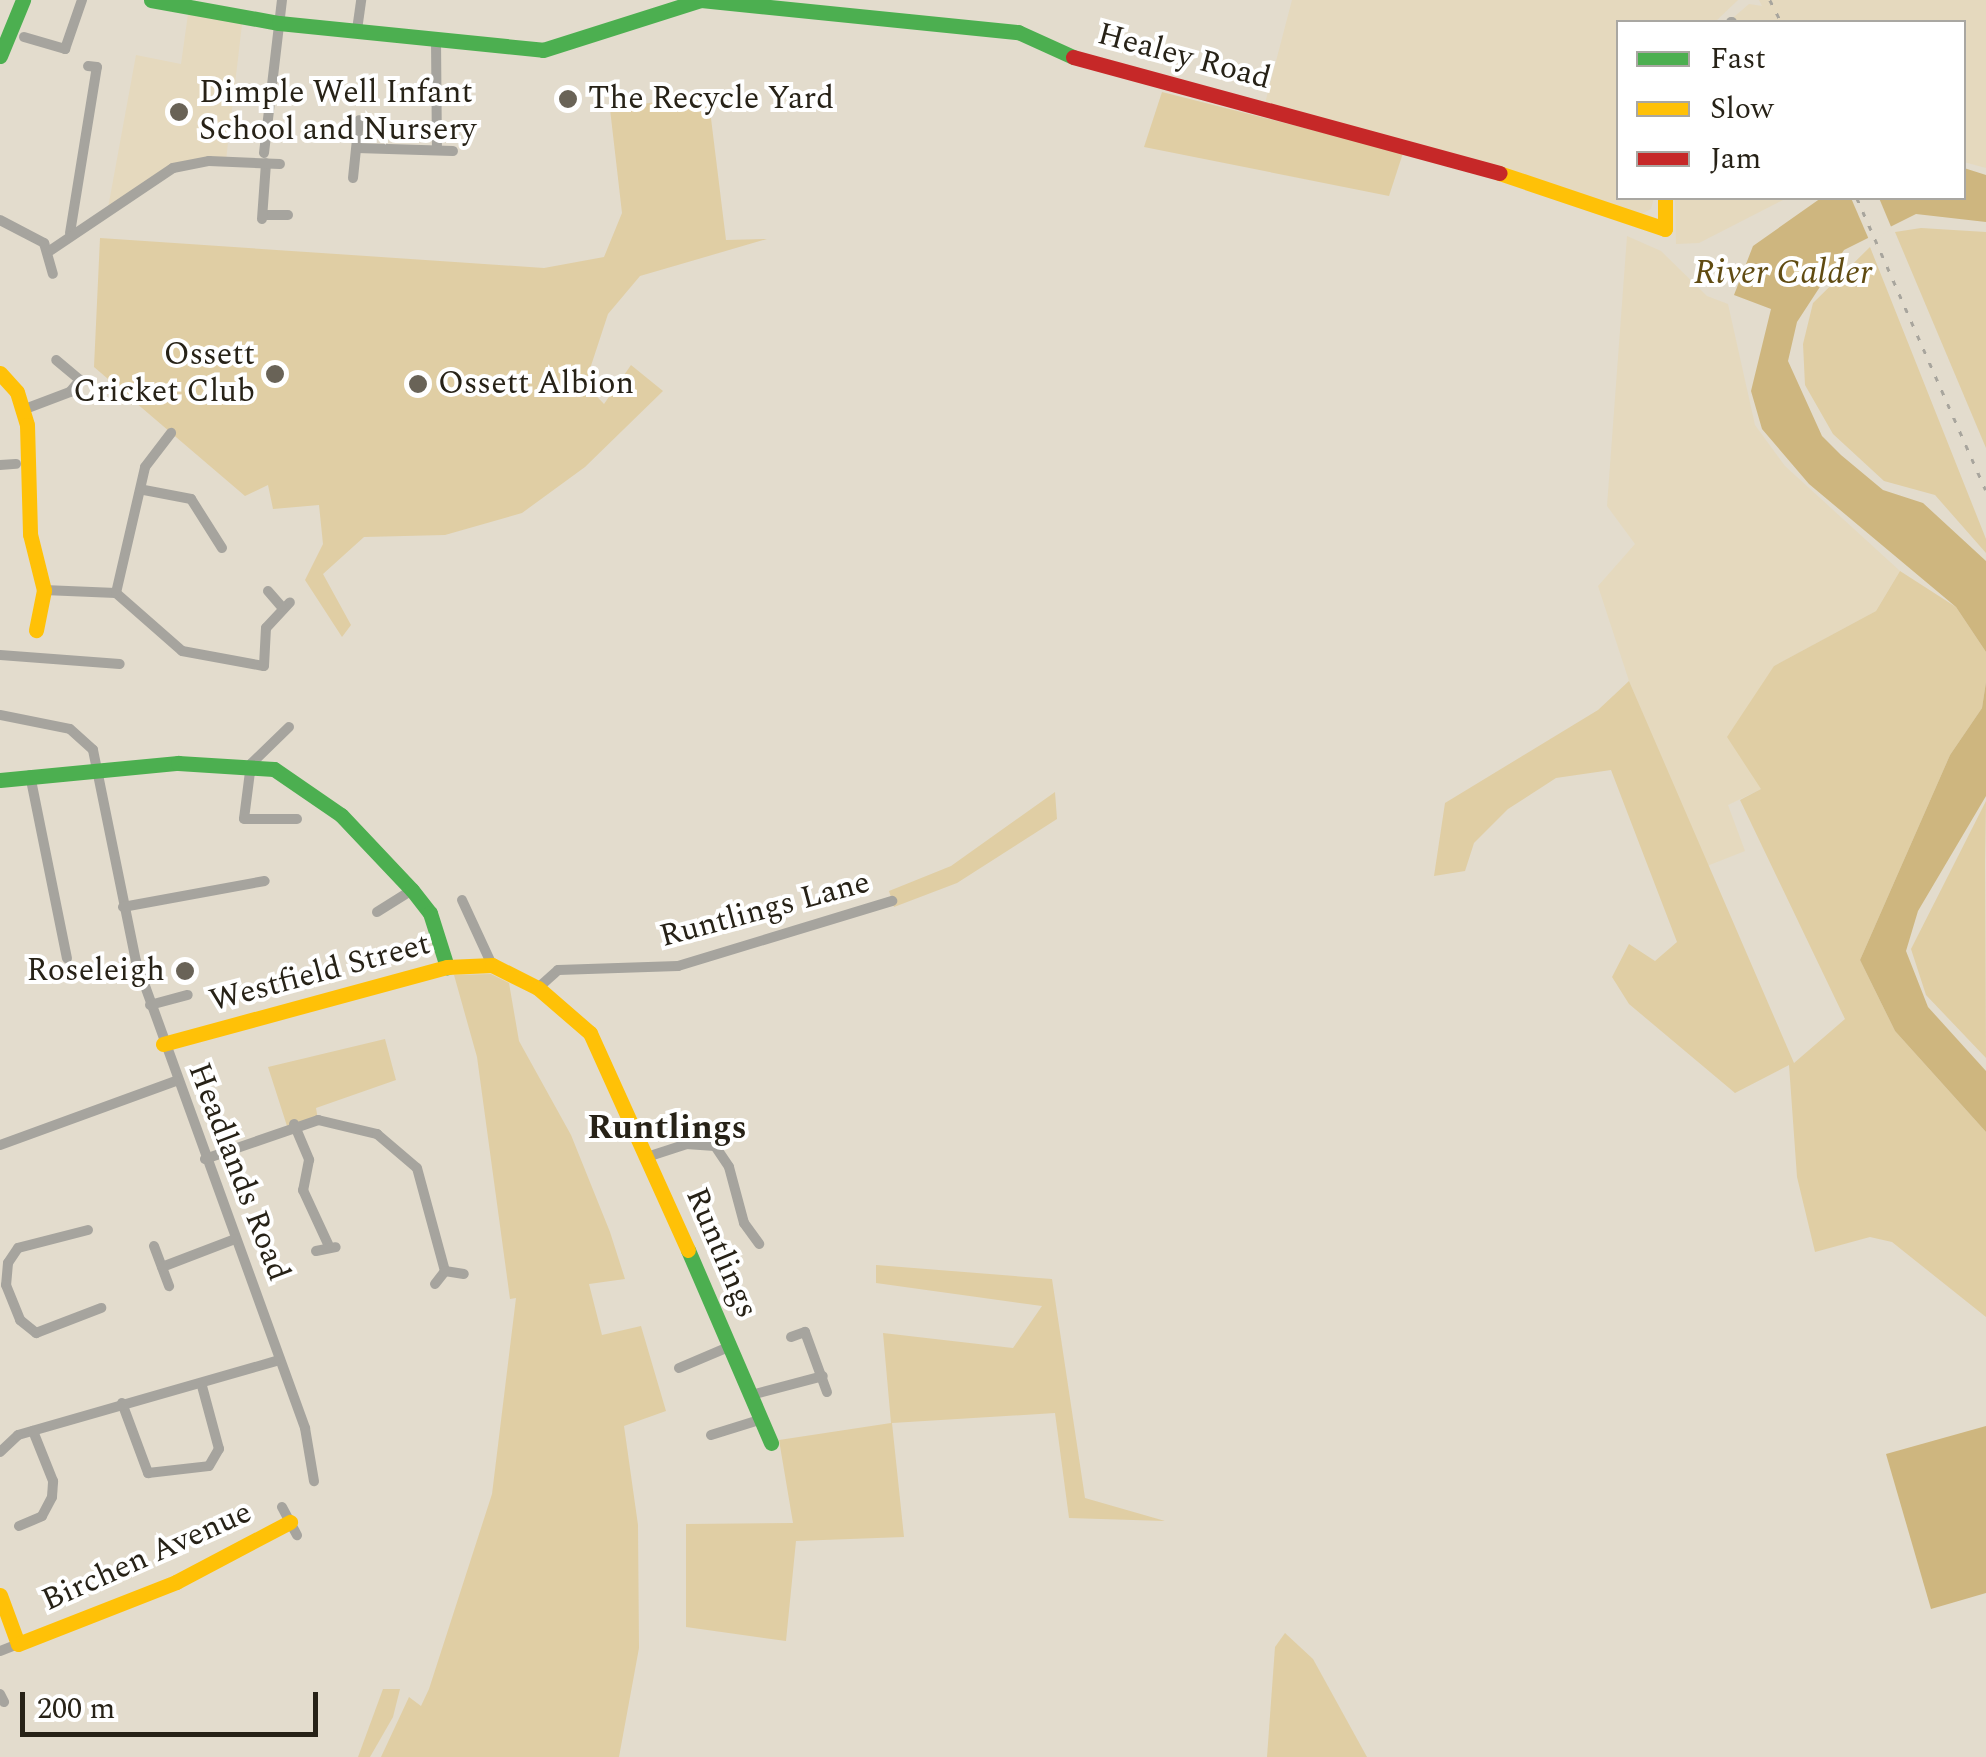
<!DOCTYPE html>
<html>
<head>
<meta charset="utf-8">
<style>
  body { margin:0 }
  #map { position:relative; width:1986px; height:1757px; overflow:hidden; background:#e3dccd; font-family:Spectral,serif }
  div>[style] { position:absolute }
  .built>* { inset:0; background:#e5d9be }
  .green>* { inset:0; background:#e0cea4 }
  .water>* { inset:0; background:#ceb67f }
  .pier>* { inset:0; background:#e3dccd }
  .street>* { height:10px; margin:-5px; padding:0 5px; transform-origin:5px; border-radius:5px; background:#a6a49e }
  .fast>* { height:15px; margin:-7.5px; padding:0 7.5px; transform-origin:7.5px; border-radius:7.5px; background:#4caf50 }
  .slow>* { height:15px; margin:-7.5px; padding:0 7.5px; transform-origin:7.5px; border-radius:7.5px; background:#ffc107 }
  .jam>* { height:15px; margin:-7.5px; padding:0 7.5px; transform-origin:7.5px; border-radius:7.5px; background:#c62828 }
  .rail>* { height:2.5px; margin-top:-1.25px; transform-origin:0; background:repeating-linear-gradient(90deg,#a8a59d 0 5px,transparent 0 15px) }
  .dots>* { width:28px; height:28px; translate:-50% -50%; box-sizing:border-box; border:5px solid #fff; border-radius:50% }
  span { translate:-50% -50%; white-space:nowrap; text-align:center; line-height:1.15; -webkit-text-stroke:8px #fff; paint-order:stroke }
  .street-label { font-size:32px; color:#272217 }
  .poi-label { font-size:32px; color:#272217 }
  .left { translate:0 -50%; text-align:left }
  .right { translate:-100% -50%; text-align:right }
  .water-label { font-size:35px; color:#604b12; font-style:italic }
  .neighbourhood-label { font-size:35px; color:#272217; font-weight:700 }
  .legend { position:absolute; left:1616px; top:20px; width:350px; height:180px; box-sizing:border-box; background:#fff; border:2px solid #a9a7a2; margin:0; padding:12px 18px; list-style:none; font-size:30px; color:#272217 }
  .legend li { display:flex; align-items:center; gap:20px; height:50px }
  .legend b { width:50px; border:2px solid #a9a7a2 }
  .scale { position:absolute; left:20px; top:1692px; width:298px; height:45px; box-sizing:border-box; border:5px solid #272217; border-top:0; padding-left:12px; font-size:30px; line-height:35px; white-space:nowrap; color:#272217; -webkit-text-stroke:8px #fff; paint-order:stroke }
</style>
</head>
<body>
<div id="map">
  <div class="built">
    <div style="clip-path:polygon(1292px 0,1738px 0,1715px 22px,1618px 22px,1618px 198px,1654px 198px,1651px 209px,1638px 216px,1264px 107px)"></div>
    <div style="clip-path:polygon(1759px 0,1986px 0,1986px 168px,1964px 162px,1964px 22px,1728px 22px,1749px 4px,1762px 6px)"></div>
    <div style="clip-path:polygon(189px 7px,243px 16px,226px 160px,173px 168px,108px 208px,136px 55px,181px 64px)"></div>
    <div style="clip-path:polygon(1675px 198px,1787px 198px,1699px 243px,1676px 244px)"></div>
    <div style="clip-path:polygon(1627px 236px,1661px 251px,1707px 296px,1728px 304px,1755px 425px,1785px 466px,1900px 571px,1876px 611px,1774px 666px,1761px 789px,1728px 805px,1745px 851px,1707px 866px,1629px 681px,1598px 586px,1635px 544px,1607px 506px)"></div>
  </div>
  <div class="green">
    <div style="clip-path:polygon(1162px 92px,1403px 153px,1389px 196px,1144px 147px)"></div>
    <div style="clip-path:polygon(708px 94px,726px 240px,767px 239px,640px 276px,608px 314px,585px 384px,604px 404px,631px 365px,663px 391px,585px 467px,522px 513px,445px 535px,364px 537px,323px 574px,351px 625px,342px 637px,305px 580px,323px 544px,319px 505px,273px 509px,268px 485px,245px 496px,94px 367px,100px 238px,544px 268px,604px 257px,622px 213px,610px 109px)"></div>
    <div style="clip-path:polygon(1921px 228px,1986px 232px,1986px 448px,1895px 232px)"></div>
    <div style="clip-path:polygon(1870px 247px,1986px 539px,1986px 553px,1935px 495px,1884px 481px,1833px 434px,1805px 385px,1803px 344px,1813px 303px)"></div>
    <div style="clip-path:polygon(1900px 571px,1956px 607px,1986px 652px,1986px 682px,1982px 708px,1950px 755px,1860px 960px,1895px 1031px,1986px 1132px,1986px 1317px,1892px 1242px,1870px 1237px,1815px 1252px,1797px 1177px,1789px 1065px,1735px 1093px,1629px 1004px,1612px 977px,1629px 944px,1655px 961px,1677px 942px,1611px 770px,1556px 778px,1508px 809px,1474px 843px,1465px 871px,1434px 876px,1445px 803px,1598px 710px,1629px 681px,1794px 1063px,1845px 1019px,1740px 800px,1761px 789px,1727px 737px,1774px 666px,1876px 611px)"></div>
    <div style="clip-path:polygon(1055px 792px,1057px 819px,957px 883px,894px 907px,889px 891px,951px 866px)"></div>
    <div style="clip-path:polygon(1986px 801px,1985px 862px,1986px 1058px,1926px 995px,1911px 949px)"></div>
    <div style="clip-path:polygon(491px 974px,509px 983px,519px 1041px,571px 1135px,610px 1232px,625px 1279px,589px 1284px,602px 1335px,641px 1326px,666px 1411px,624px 1426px,638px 1525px,639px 1648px,619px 1757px,381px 1757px,409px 1697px,421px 1706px,429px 1689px,492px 1494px,516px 1298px,510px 1299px,477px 1057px,454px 975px)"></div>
    <div style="clip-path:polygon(385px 1039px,396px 1080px,316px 1108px,318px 1120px,287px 1126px,268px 1067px)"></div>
    <div style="clip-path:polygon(876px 1265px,1052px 1279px,1085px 1498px,1165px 1521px,1069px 1518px,1055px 1413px,892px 1423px,904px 1537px,796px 1541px,786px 1641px,686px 1627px,686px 1524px,793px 1523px,779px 1440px,891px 1423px,883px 1333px,1013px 1348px,1042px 1306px,876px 1283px)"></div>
    <div style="clip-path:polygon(1285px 1633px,1313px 1659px,1367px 1757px,1267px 1757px,1275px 1647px)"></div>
    <div style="clip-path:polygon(383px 1689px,400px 1689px,393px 1717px,370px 1757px,358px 1757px)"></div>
  </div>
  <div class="water">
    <div style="clip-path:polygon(1964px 168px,1986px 175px,1986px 222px,1916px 214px,1844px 250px,1797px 322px,1788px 361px,1822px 436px,1841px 455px,1883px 490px,1923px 503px,1986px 561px,1986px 652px,1956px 607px,1809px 484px,1762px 429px,1751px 391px,1771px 309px,1734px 295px,1753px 246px,1821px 198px,1964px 198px)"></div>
    <div style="clip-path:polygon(1986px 682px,1986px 796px,1918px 911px,1906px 951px,1928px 1007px,1986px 1071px,1986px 1132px,1895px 1031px,1860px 960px,1950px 755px,1982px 708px)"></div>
    <div style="clip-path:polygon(1986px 1426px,1986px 1593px,1931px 1609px,1886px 1454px)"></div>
  </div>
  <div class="pier">
    <div style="clip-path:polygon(1851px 198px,1879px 198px,1892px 229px,1870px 242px)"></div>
  </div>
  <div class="street">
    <div style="left:1731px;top:22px;width:1px"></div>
    <div style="left:357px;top:30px;width:30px;rotate:-82deg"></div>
    <div style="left:24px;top:37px;width:43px;rotate:16.3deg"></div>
    <div style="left:65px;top:49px;width:52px;rotate:-70.9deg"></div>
    <div style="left:436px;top:40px;width:110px;rotate:89.5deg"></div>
    <div style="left:357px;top:148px;width:96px;rotate:1.8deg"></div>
    <div style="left:264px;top:153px;width:154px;rotate:-83.3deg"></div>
    <div style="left:353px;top:178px;width:58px;rotate:-84.1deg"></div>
    <div style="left:263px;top:215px;width:25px"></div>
    <div style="left:262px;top:219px;width:56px;rotate:-85.9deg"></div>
    <div style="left:0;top:220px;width:50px;rotate:27.6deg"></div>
    <div style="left:44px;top:243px;width:32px;rotate:74deg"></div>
    <div style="left:70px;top:233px;width:168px;rotate:-80.8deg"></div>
    <div style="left:97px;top:67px;width:9px;rotate:-174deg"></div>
    <div style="left:51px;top:250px;width:147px;rotate:-33.9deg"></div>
    <div style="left:173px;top:168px;width:37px;rotate:-11deg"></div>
    <div style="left:209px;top:161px;width:71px;rotate:2.4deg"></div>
    <div style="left:25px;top:409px;width:48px;rotate:-20.7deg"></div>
    <div style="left:70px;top:392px;width:16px;rotate:-50deg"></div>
    <div style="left:80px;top:380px;width:31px;rotate:-140deg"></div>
    <div style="left:0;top:465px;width:16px;rotate:-4deg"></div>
    <div style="left:144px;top:490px;width:48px;rotate:10.8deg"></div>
    <div style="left:191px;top:499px;width:58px;rotate:57.7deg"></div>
    <div style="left:44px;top:590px;width:72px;rotate:2.4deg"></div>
    <div style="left:116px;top:593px;width:88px;rotate:41.3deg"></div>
    <div style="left:182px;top:651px;width:83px;rotate:10.4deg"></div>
    <div style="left:264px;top:666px;width:38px;rotate:-87deg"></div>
    <div style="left:266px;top:628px;width:35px;rotate:-47deg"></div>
    <div style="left:268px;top:591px;width:21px;rotate:49deg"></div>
    <div style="left:116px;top:593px;width:129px;rotate:-77deg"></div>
    <div style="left:145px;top:467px;width:43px;rotate:-52.6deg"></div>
    <div style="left:0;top:655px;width:120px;rotate:4.3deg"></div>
    <div style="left:0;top:715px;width:71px;rotate:11.3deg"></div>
    <div style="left:70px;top:729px;width:31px;rotate:42deg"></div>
    <div style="left:93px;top:750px;width:215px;rotate:78.5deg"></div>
    <div style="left:136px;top:961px;width:497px;rotate:70.1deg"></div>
    <div style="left:305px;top:1428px;width:54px;rotate:80.4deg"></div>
    <div style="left:289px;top:727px;width:53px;rotate:135.8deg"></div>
    <div style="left:251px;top:764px;width:55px;rotate:97.3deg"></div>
    <div style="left:244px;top:819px;width:53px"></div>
    <div style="left:30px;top:775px;width:187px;rotate:78.6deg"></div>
    <div style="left:462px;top:900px;width:72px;rotate:65.2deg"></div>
    <div style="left:123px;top:907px;width:144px;rotate:-10.4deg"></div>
    <div style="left:377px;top:912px;width:41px;rotate:-32.2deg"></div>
    <div style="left:538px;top:988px;width:27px;rotate:-42deg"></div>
    <div style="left:558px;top:970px;width:120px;rotate:-1.9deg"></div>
    <div style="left:678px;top:966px;width:224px;rotate:-16.9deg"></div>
    <div style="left:150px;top:1005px;width:39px;rotate:-15deg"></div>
    <div style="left:294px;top:1124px;width:39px;rotate:67deg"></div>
    <div style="left:309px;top:1160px;width:31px;rotate:101deg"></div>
    <div style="left:303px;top:1190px;width:60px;rotate:65.2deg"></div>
    <div style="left:0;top:1145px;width:187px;rotate:-20deg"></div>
    <div style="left:650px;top:1156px;width:38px;rotate:-18deg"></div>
    <div style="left:686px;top:1144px;width:29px;rotate:4deg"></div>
    <div style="left:715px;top:1146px;width:25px;rotate:56deg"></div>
    <div style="left:729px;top:1167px;width:58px;rotate:75deg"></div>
    <div style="left:744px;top:1223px;width:26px;rotate:54deg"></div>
    <div style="left:205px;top:1159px;width:120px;rotate:-19deg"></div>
    <div style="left:318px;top:1120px;width:61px;rotate:13.3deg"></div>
    <div style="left:377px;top:1134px;width:52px;rotate:40.4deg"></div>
    <div style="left:417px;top:1168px;width:107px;rotate:74.8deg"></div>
    <div style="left:88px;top:1230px;width:72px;rotate:165.6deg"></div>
    <div style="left:18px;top:1248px;width:18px;rotate:124deg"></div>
    <div style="left:8px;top:1263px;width:22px;rotate:95deg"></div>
    <div style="left:6px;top:1285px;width:38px;rotate:68deg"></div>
    <div style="left:20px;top:1320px;width:21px;rotate:39deg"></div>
    <div style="left:36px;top:1333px;width:70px;rotate:-21deg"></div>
    <div style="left:154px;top:1246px;width:43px;rotate:69.4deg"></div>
    <div style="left:316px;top:1251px;width:20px;rotate:-11deg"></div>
    <div style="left:162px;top:1267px;width:78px;rotate:-21deg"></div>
    <div style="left:435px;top:1284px;width:16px;rotate:-52deg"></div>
    <div style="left:445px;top:1271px;width:19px;rotate:9deg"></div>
    <div style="left:791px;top:1337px;width:15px;rotate:-20deg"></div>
    <div style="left:805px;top:1332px;width:64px;rotate:69.9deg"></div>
    <div style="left:679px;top:1368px;width:56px;rotate:-22.9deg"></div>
    <div style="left:755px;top:1394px;width:70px;rotate:-14.8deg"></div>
    <div style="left:122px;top:1403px;width:75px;rotate:69.6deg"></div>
    <div style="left:148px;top:1473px;width:61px;rotate:-6.5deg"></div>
    <div style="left:209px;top:1466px;width:20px;rotate:-60deg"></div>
    <div style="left:219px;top:1449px;width:65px;rotate:-105.1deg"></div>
    <div style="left:711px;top:1435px;width:53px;rotate:-17.4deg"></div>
    <div style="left:0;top:1452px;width:25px;rotate:-43deg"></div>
    <div style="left:18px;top:1435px;width:268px;rotate:-16deg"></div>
    <div style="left:282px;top:1507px;width:32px;rotate:62deg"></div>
    <div style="left:19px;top:1526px;width:25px;rotate:-23deg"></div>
    <div style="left:42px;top:1516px;width:21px;rotate:-62deg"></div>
    <div style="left:52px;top:1497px;width:16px;rotate:-86deg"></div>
    <div style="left:53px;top:1481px;width:54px;rotate:-111.8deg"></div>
    <div style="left:0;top:1651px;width:19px;rotate:-21deg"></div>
    <div style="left:0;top:1694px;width:9px;rotate:63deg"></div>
  </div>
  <div class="fast">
    <div style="left:151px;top:0;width:130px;rotate:10.2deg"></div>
    <div style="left:279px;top:23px;width:265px;rotate:5.8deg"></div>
    <div style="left:543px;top:50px;width:166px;rotate:-17.6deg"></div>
    <div style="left:701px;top:0;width:319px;rotate:5.8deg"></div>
    <div style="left:1018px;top:32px;width:60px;rotate:24.4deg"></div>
    <div style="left:0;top:56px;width:61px;rotate:-67.7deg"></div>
    <div style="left:0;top:780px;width:179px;rotate:-5.5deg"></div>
    <div style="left:178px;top:763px;width:96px;rotate:3.6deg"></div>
    <div style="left:274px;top:769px;width:81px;rotate:34.5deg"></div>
    <div style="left:341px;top:815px;width:103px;rotate:46.6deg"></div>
    <div style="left:412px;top:890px;width:29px;rotate:52deg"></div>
    <div style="left:430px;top:913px;width:57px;rotate:72.5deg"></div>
    <div style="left:688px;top:1250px;width:210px;rotate:66.7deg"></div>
  </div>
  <div class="slow">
    <div style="left:1499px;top:173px;width:175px;rotate:18.6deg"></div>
    <div style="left:1665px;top:229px;width:31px;rotate:-90deg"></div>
    <div style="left:0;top:373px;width:25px;rotate:48deg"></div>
    <div style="left:17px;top:392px;width:34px;rotate:73deg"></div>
    <div style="left:27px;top:425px;width:109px;rotate:88.4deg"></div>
    <div style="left:30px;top:534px;width:58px;rotate:76deg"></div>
    <div style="left:44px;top:590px;width:41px;rotate:101.3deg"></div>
    <div style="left:163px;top:1044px;width:294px;rotate:-15.2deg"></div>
    <div style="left:447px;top:967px;width:45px;rotate:-2.5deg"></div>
    <div style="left:492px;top:965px;width:51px;rotate:26.6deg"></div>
    <div style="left:538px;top:988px;width:69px;rotate:40.9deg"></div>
    <div style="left:590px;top:1033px;width:238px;rotate:65.7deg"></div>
    <div style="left:0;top:1595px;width:52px;rotate:69.8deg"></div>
    <div style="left:18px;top:1644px;width:170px;rotate:-21.4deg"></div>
    <div style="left:176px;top:1582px;width:129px;rotate:-27.8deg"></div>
  </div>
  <div class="jam">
    <div style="left:1073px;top:57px;width:442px;rotate:15.2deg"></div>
  </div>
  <div class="rail">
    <div style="left:1770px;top:0;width:25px;rotate:63deg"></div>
    <div style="left:1857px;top:198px;width:319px;rotate:66.2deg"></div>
  </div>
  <div class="dots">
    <div style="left:568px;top:99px;background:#696357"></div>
    <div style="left:179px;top:112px;background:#696357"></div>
    <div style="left:275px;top:374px;background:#696357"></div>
    <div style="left:418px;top:384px;background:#696357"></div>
    <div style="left:185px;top:971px;background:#696357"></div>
  </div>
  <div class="street-label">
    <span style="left:1184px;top:57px;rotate:15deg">Healey Road</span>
    <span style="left:765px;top:910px;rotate:-15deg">Runtlings Lane</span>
    <span style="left:320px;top:973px;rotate:-15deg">Westfield Street</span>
    <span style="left:238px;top:1172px;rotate:69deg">Headlands Road</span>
    <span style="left:721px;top:1253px;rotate:67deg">Runtlings</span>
    <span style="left:147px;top:1557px;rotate:-24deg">Birchen Avenue</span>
  </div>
  <div class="poi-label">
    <span class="left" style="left:199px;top:112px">Dimple Well Infant<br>School and Nursery</span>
    <span class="left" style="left:588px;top:99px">The Recycle Yard</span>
    <span class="right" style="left:255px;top:374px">Ossett<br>Cricket Club</span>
    <span class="left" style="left:438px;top:384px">Ossett Albion</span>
    <span class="right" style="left:165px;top:971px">Roseleigh</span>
  </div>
  <div class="water-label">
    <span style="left:1783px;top:273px">River Calder</span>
  </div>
  <div class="neighbourhood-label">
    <span style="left:667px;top:1128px">Runtlings</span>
  </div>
  <ul class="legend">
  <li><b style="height:12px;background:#4caf50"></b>Fast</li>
  <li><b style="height:12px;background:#ffc107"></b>Slow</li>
  <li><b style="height:12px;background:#c62828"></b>Jam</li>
  </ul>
  <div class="scale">200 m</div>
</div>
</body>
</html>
